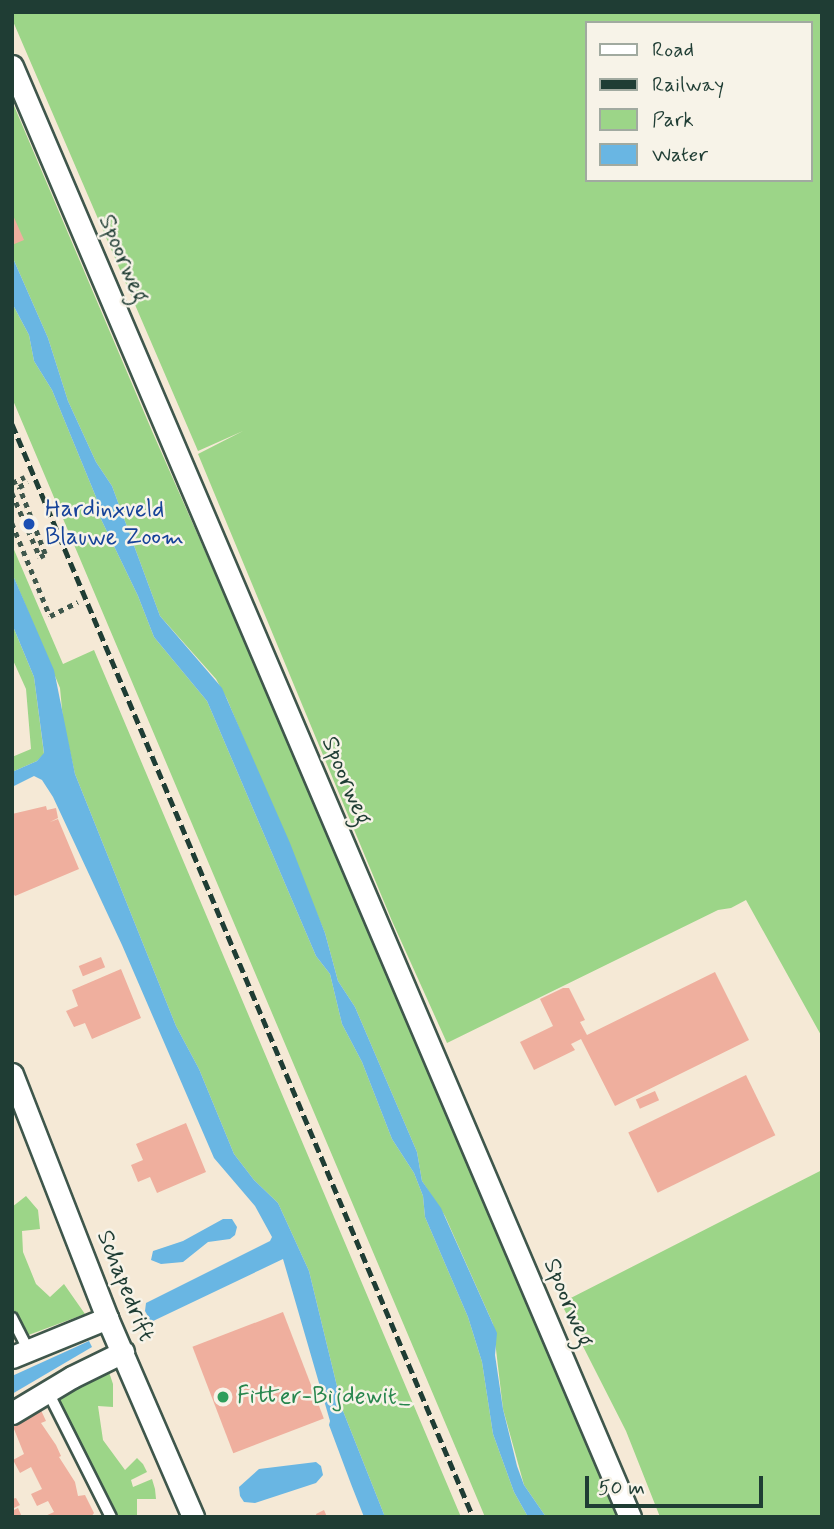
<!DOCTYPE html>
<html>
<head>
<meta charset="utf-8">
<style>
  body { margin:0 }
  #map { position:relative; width:834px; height:1529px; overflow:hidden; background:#f5e9d6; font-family:Mynerve,sans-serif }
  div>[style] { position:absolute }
  .green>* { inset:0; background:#9cd588 }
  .water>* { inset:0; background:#69b6e3 }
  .building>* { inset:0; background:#efaf9e; transform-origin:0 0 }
  .path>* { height:4.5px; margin-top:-2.25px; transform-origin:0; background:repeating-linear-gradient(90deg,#3f574c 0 5px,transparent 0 10px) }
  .roads { filter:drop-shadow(2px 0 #3f574c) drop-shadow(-2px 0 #3f574c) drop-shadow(0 2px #3f574c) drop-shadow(0 -2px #3f574c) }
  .service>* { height:10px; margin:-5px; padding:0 5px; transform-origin:5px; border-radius:5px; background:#fff }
  .minor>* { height:21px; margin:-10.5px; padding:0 10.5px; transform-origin:10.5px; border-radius:10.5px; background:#fff }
  .rail>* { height:5px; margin-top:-2.5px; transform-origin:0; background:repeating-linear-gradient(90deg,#1f3d34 0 10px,transparent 0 15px) }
  .dots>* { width:19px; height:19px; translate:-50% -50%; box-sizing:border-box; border:4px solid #f7f3e8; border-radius:50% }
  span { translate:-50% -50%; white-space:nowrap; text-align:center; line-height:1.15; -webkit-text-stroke:5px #f7f3e8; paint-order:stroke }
  .street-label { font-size:24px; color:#1f3d34 }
  .transit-label { font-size:24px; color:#164399 }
  .left { translate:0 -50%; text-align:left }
  .leisure-label { font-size:24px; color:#27864d }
  .frame { position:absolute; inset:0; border:14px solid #1f3d34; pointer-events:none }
  .legend { position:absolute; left:585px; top:21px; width:228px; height:161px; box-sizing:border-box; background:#f7f3e8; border:2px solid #a1aaa0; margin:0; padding:9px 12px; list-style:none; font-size:21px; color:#1f3d34 }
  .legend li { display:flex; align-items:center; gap:14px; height:35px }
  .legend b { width:35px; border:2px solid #a1aaa0 }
  .scale { position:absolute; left:585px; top:1476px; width:178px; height:32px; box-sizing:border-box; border:4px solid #1f3d34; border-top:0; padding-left:9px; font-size:21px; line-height:24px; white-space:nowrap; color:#1f3d34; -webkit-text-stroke:5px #f7f3e8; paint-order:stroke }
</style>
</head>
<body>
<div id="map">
  <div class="green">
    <div style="clip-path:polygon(evenodd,12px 12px,822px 12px,822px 1037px,746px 900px,731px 908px,718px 910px,447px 1043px,392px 921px,198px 454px,243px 431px,198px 451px,12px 19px,12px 12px,587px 23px,811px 23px,811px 180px,587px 180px,587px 23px)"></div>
    <div style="clip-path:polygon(12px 101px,152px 431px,630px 1517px,546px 1517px,524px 1485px,503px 1409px,493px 1324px,445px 1216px,422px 1181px,417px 1152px,355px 1007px,338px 981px,325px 933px,227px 699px,216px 679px,160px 616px,112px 486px,96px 462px,68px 401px,48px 338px,12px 256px)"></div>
    <div style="clip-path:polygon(12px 303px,29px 335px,34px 361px,52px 390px,96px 497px,100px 517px,138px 596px,154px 637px,207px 701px,316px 956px,330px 974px,342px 1024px,362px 1062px,392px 1139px,414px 1173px,423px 1196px,425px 1217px,468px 1317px,482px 1362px,493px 1434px,514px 1492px,528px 1517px,485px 1517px,12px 398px)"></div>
    <div style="clip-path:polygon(12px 545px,63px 664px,94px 650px,461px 1517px,385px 1517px,343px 1411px,309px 1271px,278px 1203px,254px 1180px,234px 1154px,199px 1069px,176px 1026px,75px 774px,63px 720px,60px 688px,12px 573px)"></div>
    <div style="clip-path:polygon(12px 624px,34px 677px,44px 754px,37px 761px,12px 772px,12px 757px,31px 749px,26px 689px,12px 658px)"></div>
    <div style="clip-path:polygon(822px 1170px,822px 1517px,660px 1517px,626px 1431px,561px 1303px)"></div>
    <div style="clip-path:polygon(26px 1196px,38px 1210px,40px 1229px,22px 1231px,23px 1252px,36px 1284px,50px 1297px,64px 1284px,85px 1314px,15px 1340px,12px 1335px,12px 1207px)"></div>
    <div style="clip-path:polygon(109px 1372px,113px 1384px,113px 1407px,98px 1406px,103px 1440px,125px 1470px,137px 1458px,143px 1464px,147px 1472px,131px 1480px,133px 1487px,152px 1479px,155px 1489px,156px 1499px,137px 1499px,137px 1517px,115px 1517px,56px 1397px)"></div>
  </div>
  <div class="water">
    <div style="clip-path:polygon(12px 256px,48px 338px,68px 401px,96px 462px,112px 486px,160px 616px,222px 688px,290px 843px,325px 933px,338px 981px,355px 1007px,417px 1152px,422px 1181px,441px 1208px,497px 1333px,495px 1355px,503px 1409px,517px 1466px,524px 1485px,546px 1517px,528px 1517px,514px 1492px,493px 1434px,482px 1362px,468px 1317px,425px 1217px,423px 1196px,414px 1173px,392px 1139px,362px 1062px,342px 1024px,330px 974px,316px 956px,207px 701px,154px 637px,138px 596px,100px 517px,96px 497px,52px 390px,34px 361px,29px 335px,12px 303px)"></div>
    <div style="clip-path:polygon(12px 573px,54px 670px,75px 774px,176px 1026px,199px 1069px,234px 1154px,254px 1180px,278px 1203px,309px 1271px,343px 1411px,385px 1517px,364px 1517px,351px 1484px,329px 1425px,330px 1421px,283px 1259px,151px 1322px,145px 1311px,146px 1303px,270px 1241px,272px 1237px,255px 1206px,214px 1158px,122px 945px,53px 797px,42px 780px,34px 776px,12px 787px,12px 772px,37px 761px,44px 753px,34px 677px,12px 624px)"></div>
    <div style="clip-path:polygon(223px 1219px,232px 1219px,237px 1227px,235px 1235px,230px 1239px,208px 1242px,183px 1262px,161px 1264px,151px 1260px,153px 1251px,183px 1241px)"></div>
    <div style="clip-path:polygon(89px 1341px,92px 1347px,12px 1394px,12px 1376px)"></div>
    <div style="clip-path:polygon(316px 1462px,321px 1466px,323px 1475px,316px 1483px,255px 1503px,244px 1502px,240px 1496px,239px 1487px,259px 1469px)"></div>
  </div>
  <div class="building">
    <div style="clip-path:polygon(12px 213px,24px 240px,12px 245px)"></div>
    <div style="clip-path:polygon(46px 806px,47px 810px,56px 808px,58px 818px,50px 822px,58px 819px,79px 869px,15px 896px,12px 891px,12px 814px)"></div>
    <div style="left:101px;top:957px;width:11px;height:24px;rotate:68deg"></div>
    <div style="clip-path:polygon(121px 969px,141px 1018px,92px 1039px,85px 1023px,74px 1027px,66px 1011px,78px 1006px,72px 990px)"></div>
    <div style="clip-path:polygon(715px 972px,749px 1040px,615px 1106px,581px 1039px,571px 1044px,575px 1050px,534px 1070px,520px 1042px,553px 1026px,540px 999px,563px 988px,569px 988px,585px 1020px,580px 1022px,587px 1035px)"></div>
    <div style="left:746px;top:1075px;width:67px;height:131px;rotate:64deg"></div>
    <div style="left:655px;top:1091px;width:10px;height:21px;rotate:66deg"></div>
    <div style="clip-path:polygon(186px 1123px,206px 1172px,157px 1193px,150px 1177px,138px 1182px,131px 1165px,143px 1160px,136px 1144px)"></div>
    <div style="left:283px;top:1312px;width:114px;height:97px;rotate:69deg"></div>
    <div style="clip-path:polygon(39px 1406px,46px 1421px,41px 1423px,56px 1445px,61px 1456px,59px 1457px,75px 1482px,78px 1496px,85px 1495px,94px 1513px,91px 1517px,43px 1517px,54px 1512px,48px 1501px,37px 1506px,31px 1494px,42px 1489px,31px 1467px,20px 1473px,13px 1460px,24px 1454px,12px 1424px)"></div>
    <div style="clip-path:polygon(16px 1498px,20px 1505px,12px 1509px,12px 1499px)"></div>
    <div style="clip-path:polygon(18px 1508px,22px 1517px,14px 1517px,12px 1511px)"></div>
    <div style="clip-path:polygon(324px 1510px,327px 1517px,317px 1517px,316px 1514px)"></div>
  </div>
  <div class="path">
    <div style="left:12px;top:483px;width:14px;rotate:-25deg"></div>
    <div style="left:12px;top:493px;width:70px;rotate:66.4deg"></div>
    <div style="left:40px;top:557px;width:6px;rotate:-31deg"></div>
    <div style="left:45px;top:554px;width:72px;rotate:-111.2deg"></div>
    <div style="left:19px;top:487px;width:10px;rotate:-29deg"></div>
    <div style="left:12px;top:523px;width:100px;rotate:67.8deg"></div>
    <div style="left:50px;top:616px;width:31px;rotate:-27deg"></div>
  </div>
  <div class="roads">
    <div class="service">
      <div style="left:12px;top:1318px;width:36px;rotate:63deg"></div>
      <div style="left:48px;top:1392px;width:140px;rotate:63.3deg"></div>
    </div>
    <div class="minor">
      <div style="left:12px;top:66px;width:1577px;rotate:66.93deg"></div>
      <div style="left:12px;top:1074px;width:262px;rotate:68.7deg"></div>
      <div style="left:107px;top:1318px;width:217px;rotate:66.6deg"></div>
      <div style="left:12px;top:1357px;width:103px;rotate:-22.3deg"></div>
      <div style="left:12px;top:1413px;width:70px;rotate:-31deg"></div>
      <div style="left:72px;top:1377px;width:57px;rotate:-26.1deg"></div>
    </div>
  </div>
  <div class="rail">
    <div style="left:12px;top:424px;width:1186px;rotate:67.13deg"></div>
  </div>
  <div class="dots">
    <div style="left:29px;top:524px;background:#1a4fb4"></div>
    <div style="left:223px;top:1397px;background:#2e9e5b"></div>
  </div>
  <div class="street-label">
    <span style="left:123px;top:259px;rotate:67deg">Spoorweg</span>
    <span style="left:346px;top:781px;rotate:67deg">Spoorweg</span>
    <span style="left:125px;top:1286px;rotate:68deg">Schapedrift</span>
    <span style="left:568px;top:1303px;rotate:67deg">Spoorweg</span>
  </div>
  <div class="transit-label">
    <span class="left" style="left:45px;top:524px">Hardinxveld<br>Blauwe Zoom</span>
  </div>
  <div class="leisure-label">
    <span class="left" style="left:237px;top:1397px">Fitter-Bijdewit_</span>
  </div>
  <div class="frame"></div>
  <ul class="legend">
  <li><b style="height:9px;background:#fff"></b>Road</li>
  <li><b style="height:9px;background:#1f3d34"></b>Railway</li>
  <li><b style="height:19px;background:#9cd588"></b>Park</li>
  <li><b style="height:19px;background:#69b6e3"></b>Water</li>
  </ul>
  <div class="scale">50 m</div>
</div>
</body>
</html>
